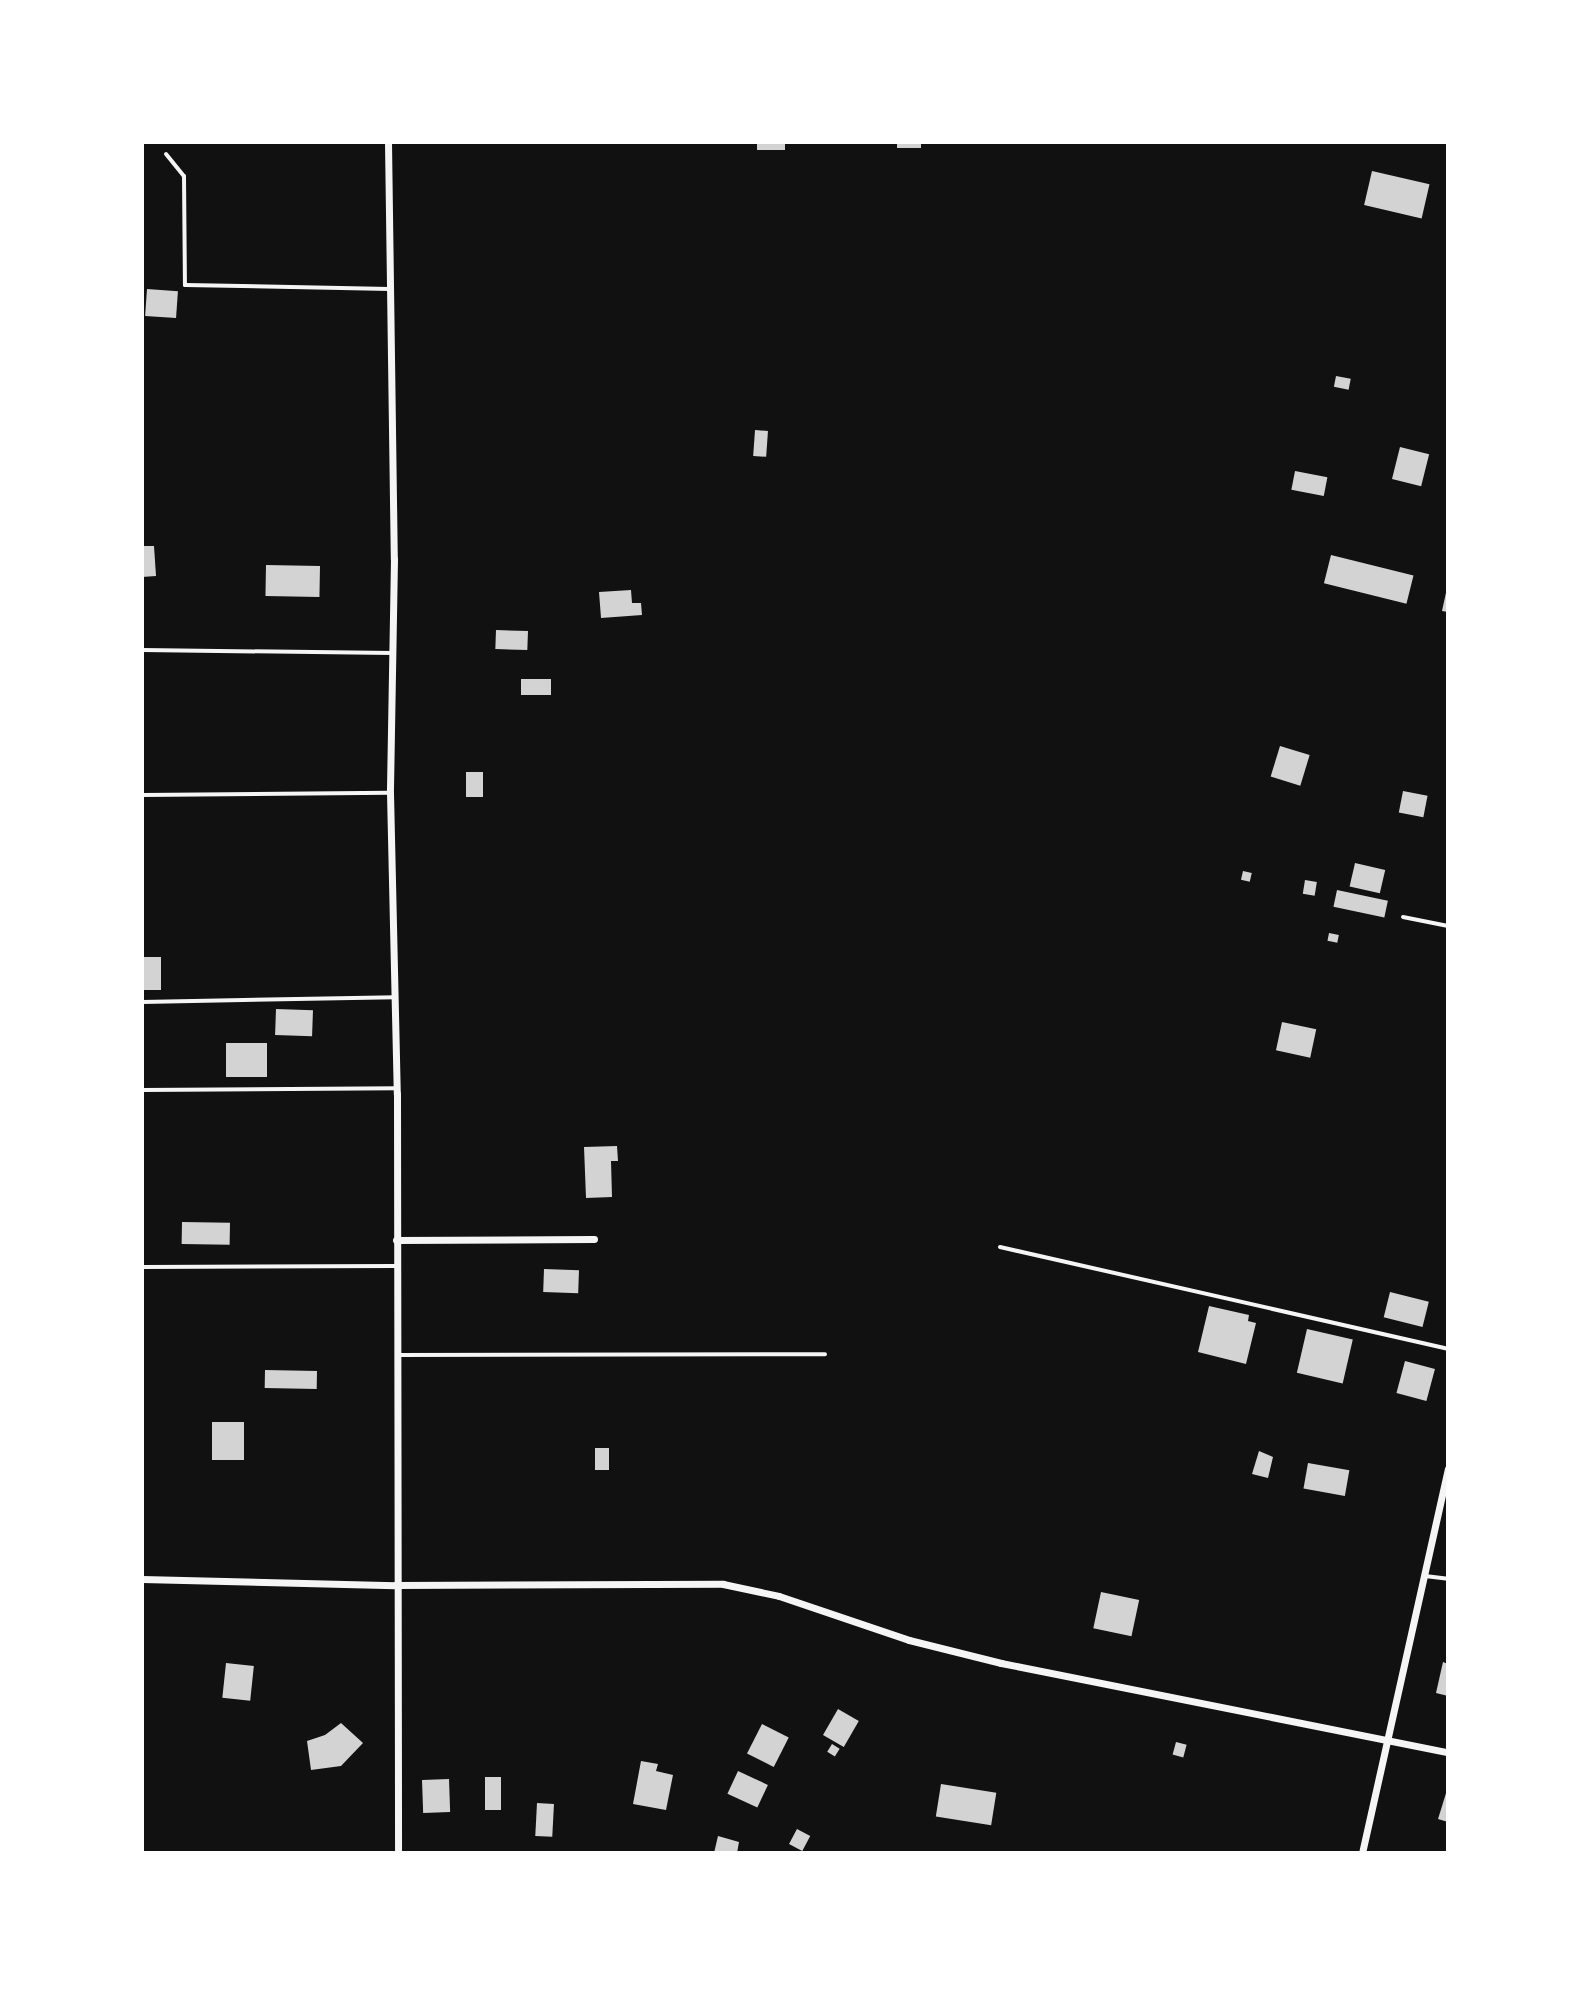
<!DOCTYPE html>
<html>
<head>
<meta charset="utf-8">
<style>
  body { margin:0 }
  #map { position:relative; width:1590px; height:1995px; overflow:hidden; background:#111; font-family:Mulish,sans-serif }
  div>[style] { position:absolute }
  .building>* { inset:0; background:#d3d3d3; transform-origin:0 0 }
  .service>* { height:4px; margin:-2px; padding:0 2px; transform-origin:2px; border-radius:2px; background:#f5f5f5 }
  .minor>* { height:7px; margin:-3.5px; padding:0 3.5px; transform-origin:3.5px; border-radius:3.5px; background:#f5f5f5 }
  span { translate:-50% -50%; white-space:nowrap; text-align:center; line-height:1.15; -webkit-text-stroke:7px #fff; paint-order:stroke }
  .frame { position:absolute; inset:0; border:144px solid #fff; pointer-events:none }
</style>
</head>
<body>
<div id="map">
  <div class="building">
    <div style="left:757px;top:142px;width:28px;height:8px"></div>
    <div style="left:897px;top:142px;width:24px;height:6px"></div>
    <div style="left:1372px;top:171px;width:59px;height:35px;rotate:13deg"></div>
    <div style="left:147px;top:289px;width:31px;height:27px;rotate:4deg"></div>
    <div style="left:1336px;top:376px;width:15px;height:11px;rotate:11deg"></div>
    <div style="left:755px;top:430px;width:13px;height:26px;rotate:4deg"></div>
    <div style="left:1400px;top:447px;width:30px;height:33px;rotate:14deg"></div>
    <div style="left:1295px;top:471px;width:33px;height:19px;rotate:11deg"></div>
    <div style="clip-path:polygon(142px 546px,154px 546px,156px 576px,142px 577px)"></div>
    <div style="left:1331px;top:555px;width:85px;height:29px;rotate:14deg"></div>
    <div style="left:266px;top:565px;width:54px;height:31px;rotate:1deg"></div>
    <div style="clip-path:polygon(1447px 588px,1448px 588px,1448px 612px,1442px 611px)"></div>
    <div style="clip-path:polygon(631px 590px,632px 603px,641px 603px,642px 615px,601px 618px,599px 592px)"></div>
    <div style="left:496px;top:630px;width:32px;height:19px;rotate:2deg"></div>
    <div style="left:551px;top:679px;width:16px;height:30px;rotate:90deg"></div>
    <div style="left:1280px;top:746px;width:31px;height:32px;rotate:17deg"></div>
    <div style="left:466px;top:772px;width:17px;height:25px"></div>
    <div style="left:1403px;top:791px;width:25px;height:22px;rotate:11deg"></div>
    <div style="left:1355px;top:863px;width:31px;height:24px;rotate:13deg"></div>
    <div style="left:1243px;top:871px;width:9px;height:9px;rotate:13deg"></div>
    <div style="left:1305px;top:880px;width:12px;height:14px;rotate:9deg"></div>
    <div style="left:1337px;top:890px;width:52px;height:17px;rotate:12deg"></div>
    <div style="left:1329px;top:933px;width:10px;height:8px;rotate:11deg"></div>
    <div style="left:142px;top:957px;width:19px;height:33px"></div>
    <div style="left:276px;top:1009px;width:37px;height:26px;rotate:2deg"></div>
    <div style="left:1282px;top:1022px;width:35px;height:29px;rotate:12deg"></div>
    <div style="left:226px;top:1043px;width:41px;height:34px"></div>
    <div style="clip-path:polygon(617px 1146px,618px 1161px,611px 1161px,612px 1197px,586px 1198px,584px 1147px)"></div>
    <div style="left:182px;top:1222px;width:48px;height:22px;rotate:1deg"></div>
    <div style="left:544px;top:1269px;width:35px;height:23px;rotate:2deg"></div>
    <div style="left:1390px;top:1292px;width:40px;height:26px;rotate:14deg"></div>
    <div style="clip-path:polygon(1209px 1306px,1249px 1315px,1248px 1321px,1256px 1323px,1246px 1364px,1198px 1352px)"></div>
    <div style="left:1307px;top:1329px;width:47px;height:45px;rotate:13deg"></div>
    <div style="left:1405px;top:1361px;width:31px;height:33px;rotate:15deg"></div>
    <div style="left:265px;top:1370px;width:52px;height:18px;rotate:1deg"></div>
    <div style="left:212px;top:1422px;width:32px;height:38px"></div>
    <div style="left:609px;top:1448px;width:22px;height:14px;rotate:90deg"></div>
    <div style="clip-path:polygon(1259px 1451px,1273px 1457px,1268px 1478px,1252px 1474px)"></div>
    <div style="left:1308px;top:1463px;width:42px;height:26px;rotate:10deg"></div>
    <div style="left:1101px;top:1592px;width:39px;height:37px;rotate:12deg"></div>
    <div style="clip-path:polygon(1443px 1662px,1448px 1664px,1448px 1696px,1436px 1693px)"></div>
    <div style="left:226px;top:1663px;width:28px;height:35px;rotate:6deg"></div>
    <div style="left:838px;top:1709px;width:24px;height:30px;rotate:30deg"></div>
    <div style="clip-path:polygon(341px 1723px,363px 1743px,341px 1766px,311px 1770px,307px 1741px,325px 1735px)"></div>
    <div style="left:762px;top:1724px;width:30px;height:33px;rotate:27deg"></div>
    <div style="left:1176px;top:1742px;width:11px;height:13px;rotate:15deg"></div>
    <div style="left:832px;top:1744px;width:9px;height:9px;rotate:32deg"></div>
    <div style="clip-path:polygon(641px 1761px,658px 1764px,656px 1771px,673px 1775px,666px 1810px,633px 1804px)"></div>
    <div style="left:738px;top:1771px;width:33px;height:25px;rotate:25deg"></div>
    <div style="left:485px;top:1777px;width:16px;height:33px"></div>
    <div style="left:449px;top:1779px;width:33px;height:27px;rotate:88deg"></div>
    <div style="left:941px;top:1784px;width:56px;height:33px;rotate:9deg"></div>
    <div style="clip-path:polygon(1447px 1790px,1448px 1790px,1448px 1822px,1438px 1819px)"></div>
    <div style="left:537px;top:1803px;width:17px;height:33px;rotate:3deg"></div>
    <div style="left:797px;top:1829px;width:15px;height:17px;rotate:28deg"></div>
    <div style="clip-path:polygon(718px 1836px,739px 1842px,737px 1853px,714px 1853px)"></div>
  </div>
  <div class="service">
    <div style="left:166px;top:154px;width:28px;rotate:51deg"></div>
    <div style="left:184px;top:176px;width:109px;rotate:89.5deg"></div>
    <div style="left:185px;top:285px;width:205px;rotate:1.1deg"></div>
    <div style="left:142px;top:650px;width:251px;rotate:0.7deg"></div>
    <div style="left:142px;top:795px;width:248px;rotate:-0.5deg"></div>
    <div style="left:1403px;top:917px;width:46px;rotate:11.3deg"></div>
    <div style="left:142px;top:1002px;width:253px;rotate:-1.1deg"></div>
    <div style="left:142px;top:1090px;width:255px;rotate:-0.4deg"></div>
    <div style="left:1000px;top:1247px;width:459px;rotate:12.8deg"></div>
    <div style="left:142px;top:1267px;width:253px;rotate:-0.2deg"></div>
    <div style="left:398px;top:1355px;width:427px;rotate:-0.1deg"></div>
    <div style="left:1425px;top:1576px;width:23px;rotate:7deg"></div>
  </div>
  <div class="minor">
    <div style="left:388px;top:142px;width:417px;rotate:89.2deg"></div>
    <div style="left:394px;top:559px;width:234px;rotate:91deg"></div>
    <div style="left:390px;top:793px;width:301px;rotate:88.7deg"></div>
    <div style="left:397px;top:1094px;width:759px;rotate:89.92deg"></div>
    <div style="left:396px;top:1240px;width:198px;rotate:-0.3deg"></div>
    <div style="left:142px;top:1579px;width:253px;rotate:1.4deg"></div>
    <div style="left:395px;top:1585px;width:328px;rotate:-0.2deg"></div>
    <div style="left:723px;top:1584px;width:57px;rotate:12.1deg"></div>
    <div style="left:779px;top:1596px;width:137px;rotate:18.7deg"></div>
    <div style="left:909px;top:1640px;width:95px;rotate:14deg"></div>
    <div style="left:1001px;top:1663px;width:456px;rotate:11.3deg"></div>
    <div style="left:1362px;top:1853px;width:394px;rotate:-77.4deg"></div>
  </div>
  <div class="frame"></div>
</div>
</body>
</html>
